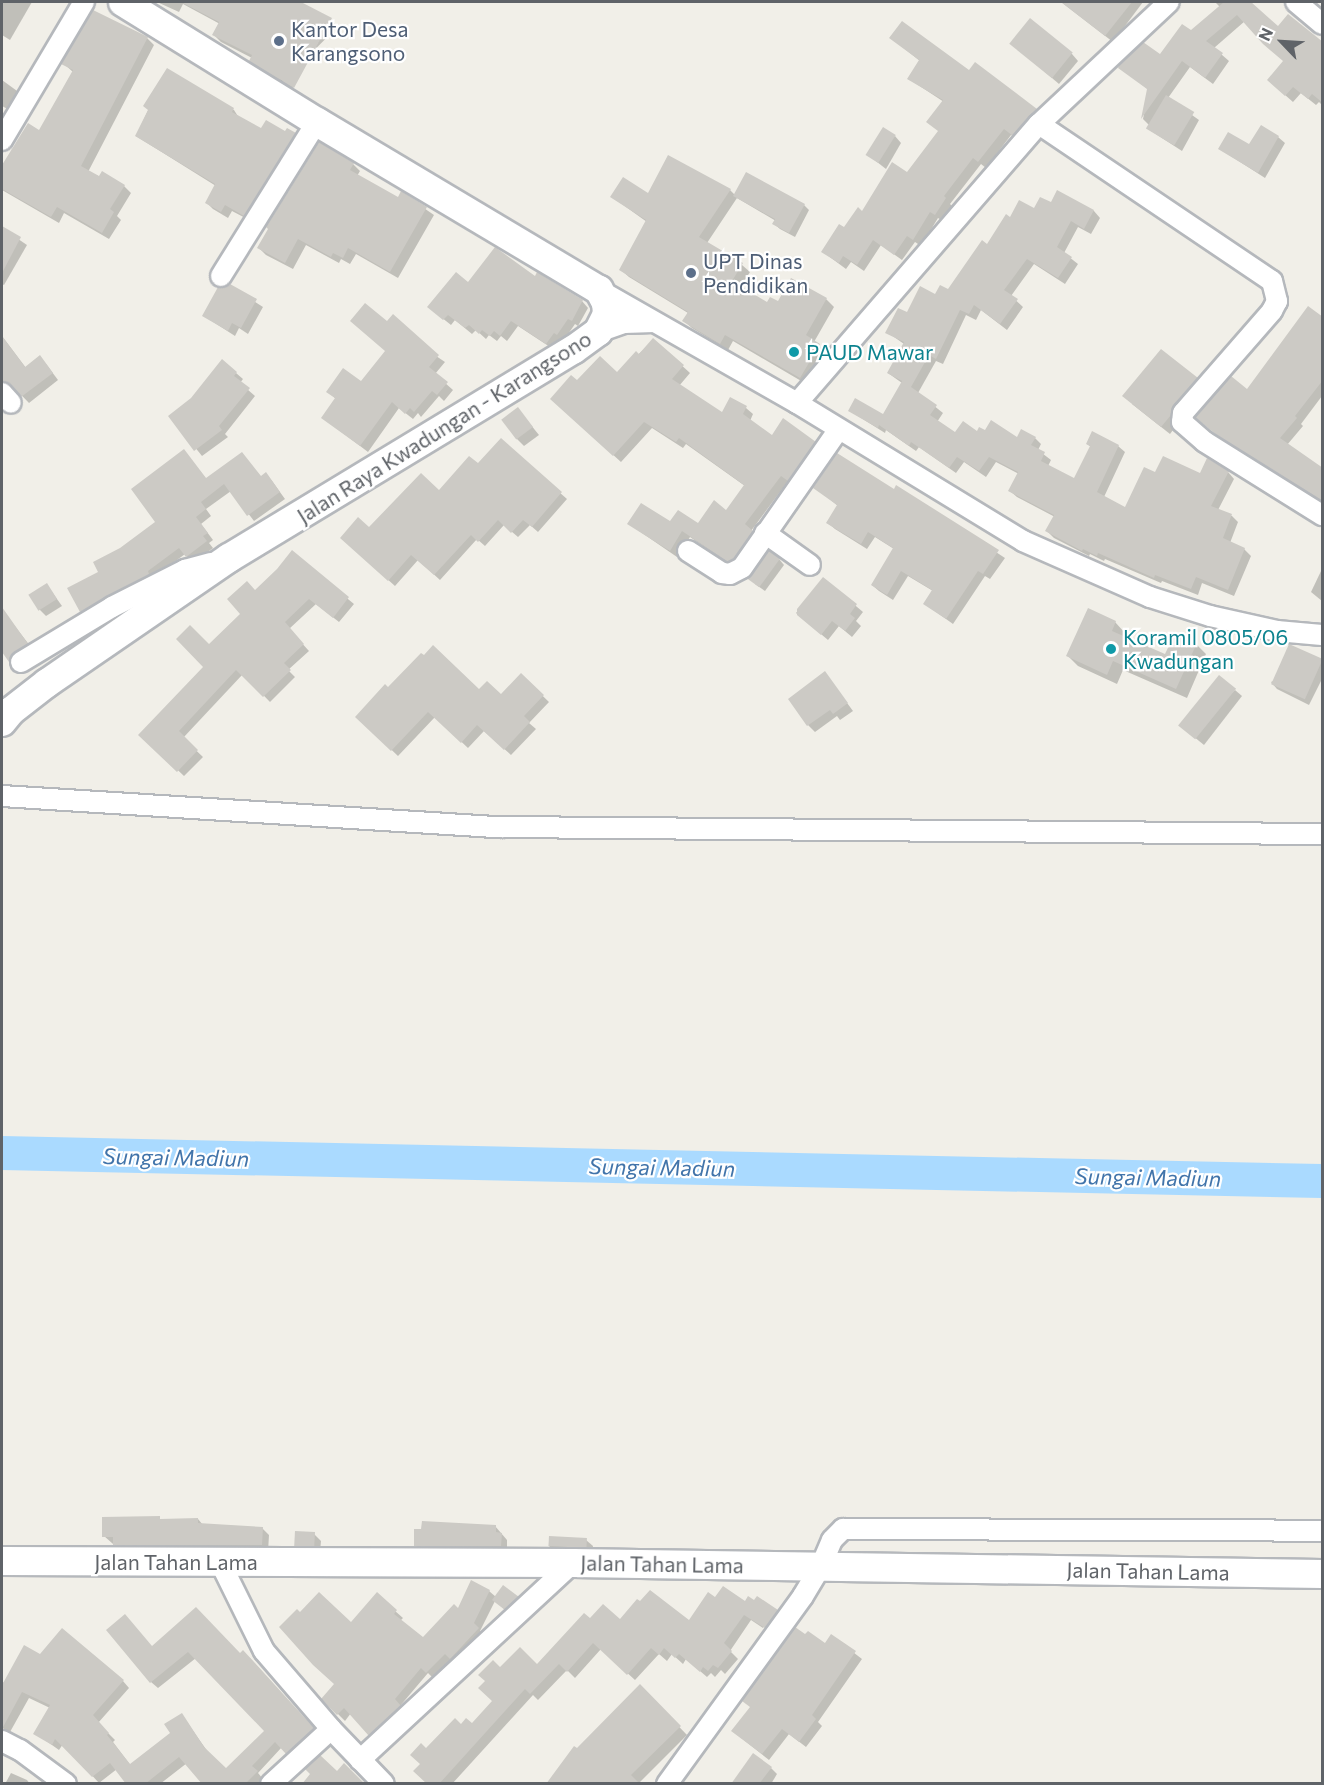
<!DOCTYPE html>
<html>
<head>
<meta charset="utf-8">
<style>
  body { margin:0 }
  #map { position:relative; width:1324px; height:1785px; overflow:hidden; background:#f1efe8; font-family:Commissioner,sans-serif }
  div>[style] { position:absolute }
  .shadow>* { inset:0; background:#0003; transform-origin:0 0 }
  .river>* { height:34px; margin:-17px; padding:0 17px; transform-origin:17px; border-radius:17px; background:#aadaff }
  .building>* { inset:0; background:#cccac5; transform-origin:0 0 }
  .roads { filter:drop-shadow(2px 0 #b5b8bc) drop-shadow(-2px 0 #b5b8bc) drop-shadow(0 2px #b5b8bc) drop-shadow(0 -2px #b5b8bc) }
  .street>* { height:20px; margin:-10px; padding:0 10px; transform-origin:10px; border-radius:10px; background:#fff }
  .secondary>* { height:28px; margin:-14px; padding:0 14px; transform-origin:14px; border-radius:14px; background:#fff }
  .dots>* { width:16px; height:16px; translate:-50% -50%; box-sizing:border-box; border:3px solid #fff; border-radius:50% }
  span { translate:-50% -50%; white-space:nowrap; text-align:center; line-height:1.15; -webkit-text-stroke:4.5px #fff; paint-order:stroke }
  .service-label { font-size:21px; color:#4e5e75 }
  .left { translate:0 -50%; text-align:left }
  .culture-label { font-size:21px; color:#0d838f }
  .street-label { font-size:21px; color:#5f6368 }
  .water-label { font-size:22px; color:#4174aa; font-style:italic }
  .frame { position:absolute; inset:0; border:3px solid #5f6368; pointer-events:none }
  .north { position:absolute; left:1252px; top:12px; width:60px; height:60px; -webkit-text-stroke:4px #fff; paint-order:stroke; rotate:295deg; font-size:16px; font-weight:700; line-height:24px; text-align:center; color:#5f6368 }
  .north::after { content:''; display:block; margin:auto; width:21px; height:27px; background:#5f6368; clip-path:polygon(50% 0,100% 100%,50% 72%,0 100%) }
</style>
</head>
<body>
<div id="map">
  <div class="shadow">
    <div style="clip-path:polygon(2px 2px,32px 2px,10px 40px,2px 35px)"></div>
    <div style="clip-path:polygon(157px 2px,252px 2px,260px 6px,264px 2px,279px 9px,283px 2px,297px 2px,331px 20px,292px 89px,258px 68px,251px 60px,252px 58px,221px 42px,214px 35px,220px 24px,183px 4px,179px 12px)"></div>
    <div style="clip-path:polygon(1061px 2px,1143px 2px,1113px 42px)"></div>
    <div style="clip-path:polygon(1215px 2px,1250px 2px,1278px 28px,1322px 44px,1322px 105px,1319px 102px,1316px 105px,1301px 93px,1293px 102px,1276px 87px,1285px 62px,1245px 21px,1214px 48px,1229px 61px,1213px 84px,1190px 67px,1168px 98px,1199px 120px,1182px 151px,1148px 129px,1150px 126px,1143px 119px,1149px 90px,1120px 68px,1161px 57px,1220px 7px)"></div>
    <div style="left:332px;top:21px;width:8px;height:78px;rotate:45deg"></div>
    <div style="clip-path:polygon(147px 38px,154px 45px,88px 172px,124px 186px,131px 193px,117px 216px,121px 220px,109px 239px,64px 213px,59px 223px,2px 190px,2px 168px,28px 125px,39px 132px,73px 72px,63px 63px)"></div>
    <div style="clip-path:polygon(891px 38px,969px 72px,1036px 110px,1043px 117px,1021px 142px,1011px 135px,986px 168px,981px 164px,950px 204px,952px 206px,943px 221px,938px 218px,921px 246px,915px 242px,902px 260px,881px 245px,864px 271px,851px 262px,846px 269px,823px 252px,844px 229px,908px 174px,939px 132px,944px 102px,909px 79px,920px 61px)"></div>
    <div style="clip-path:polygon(1018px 49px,1072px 54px,1078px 61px,1059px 84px)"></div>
    <div style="clip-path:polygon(167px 70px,234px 110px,239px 118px,262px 130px,295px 134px,301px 141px,251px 221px,232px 211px,228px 218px,213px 209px,207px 203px,216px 186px,136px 136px)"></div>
    <div style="clip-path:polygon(2px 80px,24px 96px,15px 113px,2px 106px)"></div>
    <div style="clip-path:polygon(895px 136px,901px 143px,886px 169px,868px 155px)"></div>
    <div style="clip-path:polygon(1278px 137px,1285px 143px,1265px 178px,1220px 149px,1250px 147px)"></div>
    <div style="clip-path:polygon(353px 164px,360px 171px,357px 176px,399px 199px,402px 193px,434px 215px,398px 278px,356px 254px,350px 264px,341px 259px,339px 263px,306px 245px,293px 269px,266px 255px,259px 248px)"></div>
    <div style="clip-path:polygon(730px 190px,735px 195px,804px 205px,809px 210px,795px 237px,780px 229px,774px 224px,776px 221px,737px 198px,707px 243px,742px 265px,750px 272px,740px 288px,768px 304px,826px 299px,834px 307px,814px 342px,827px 353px,808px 385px,733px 341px,728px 350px,692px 328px,684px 321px,688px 313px,629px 277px,621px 270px,647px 222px,612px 197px)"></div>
    <div style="clip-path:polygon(1058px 192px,1094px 211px,1100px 218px,1091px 234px,1078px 227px,1064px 253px,1078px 264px,1065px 284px,1034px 264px,1011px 296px,1023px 307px,1007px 330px,981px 310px,976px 320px,966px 315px,943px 364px,936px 361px,918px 393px,943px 413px,937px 422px,955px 434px,977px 433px,1018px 439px,1035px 438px,1041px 444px,1038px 450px,1051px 460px,1048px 466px,1074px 480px,1091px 447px,1087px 444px,1118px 446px,1125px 452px,1104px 497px,1126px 509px,1156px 474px,1200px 475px,1228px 472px,1234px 479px,1218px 510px,1232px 516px,1238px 522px,1230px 543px,1244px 549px,1251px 556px,1234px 596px,1202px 583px,1198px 595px,1162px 581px,1161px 583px,1105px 559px,1104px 561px,1090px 554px,1089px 556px,1054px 538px,1047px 531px,1055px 517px,1017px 497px,1010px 491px,1019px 474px,996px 462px,986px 477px,964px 462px,956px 473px,919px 447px,916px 451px,886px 430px,885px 433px,850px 411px,884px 416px,902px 383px,888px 373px,904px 344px,887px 332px,908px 314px,948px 291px,1011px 219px,1051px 204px)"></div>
    <div style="clip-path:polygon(2px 228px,27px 245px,4px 285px,2px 284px)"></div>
    <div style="clip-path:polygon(535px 278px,582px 301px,588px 308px,578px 326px,575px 324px,564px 340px,561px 338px,553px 349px,518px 326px,507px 341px,501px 336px,497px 341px,489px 335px,486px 339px,476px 330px,472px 334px,455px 320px,451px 325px,436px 313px,468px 284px)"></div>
    <div style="clip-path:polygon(229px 285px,263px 307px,248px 334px,239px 328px,235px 336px,204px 316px)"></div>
    <div style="clip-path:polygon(1322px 318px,1322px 396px,1301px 424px,1303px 426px,1287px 445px,1322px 472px,1322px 502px,1227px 443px,1204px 424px,1248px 391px)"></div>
    <div style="clip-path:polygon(387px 323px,445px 362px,435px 374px,453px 390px,444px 401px,439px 396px,421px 417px,418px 413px,413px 419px,399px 408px,368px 452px,323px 418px,336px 399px,328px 392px,361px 383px,387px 352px)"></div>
    <div style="clip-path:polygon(2px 336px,26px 368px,46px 364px,58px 380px,29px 403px,2px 375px)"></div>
    <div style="clip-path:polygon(654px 340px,690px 373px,679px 386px,722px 414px,731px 399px,746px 408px,753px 414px,750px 421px,772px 437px,815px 443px,822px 450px,796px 487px,788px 481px,751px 531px,759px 539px,736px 568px,690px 537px,677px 557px,629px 524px,698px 525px,727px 512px,745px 486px,686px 444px,683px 448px,652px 428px,621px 462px,559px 406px,577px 382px,617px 374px)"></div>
    <div style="clip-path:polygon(236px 373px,243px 379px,240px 383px,255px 396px,225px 434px,228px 437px,202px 456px,170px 416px)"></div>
    <div style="clip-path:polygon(1197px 379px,1205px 387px,1170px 434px,1132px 404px)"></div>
    <div style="clip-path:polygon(518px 409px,539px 435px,524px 446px,517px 439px)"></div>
    <div style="clip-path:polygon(501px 441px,567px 499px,538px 532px,530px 525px,518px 537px,504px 525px,485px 546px,477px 539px,440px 580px,418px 560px,395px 586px,348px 544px,439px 492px,478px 466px)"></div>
    <div style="clip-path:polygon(184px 451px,207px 480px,242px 454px,261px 478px,266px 474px,272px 481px,285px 499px,254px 521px,231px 491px,206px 509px,211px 516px,201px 524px,213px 540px,209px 543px,213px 548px,193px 563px,185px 554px,153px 578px,88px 618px,70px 589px,100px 572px,121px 549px,158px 522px)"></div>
    <div style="clip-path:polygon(815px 487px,894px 491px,897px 487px,1005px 558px,990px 579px,985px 576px,953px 624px,925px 604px,933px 591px,908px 576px,893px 600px,879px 591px,872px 585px,894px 549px,875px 537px,867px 549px,835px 529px,828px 523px,838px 506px)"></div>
    <div style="clip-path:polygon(292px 553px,354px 604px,339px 622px,316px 604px,289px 629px,309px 651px,288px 670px,295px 677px,270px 702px,243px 674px,183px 738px,203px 757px,184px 776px,141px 735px,205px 667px,209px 646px,242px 614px,255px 592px,279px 570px)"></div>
    <div style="clip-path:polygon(779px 559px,784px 565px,765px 591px,755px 584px)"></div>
    <div style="clip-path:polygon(1322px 569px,1322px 601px,1311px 592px)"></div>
    <div style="clip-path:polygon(824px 579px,863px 612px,856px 621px,861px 626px,852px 637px,839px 626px,828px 640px,796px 613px)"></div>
    <div style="clip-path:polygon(47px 585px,62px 606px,46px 616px,39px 609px)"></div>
    <div style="clip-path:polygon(7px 616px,34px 651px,16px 667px,2px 649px,2px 620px)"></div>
    <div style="clip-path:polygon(1115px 622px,1125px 633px,1123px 638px,1166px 656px,1196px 644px,1206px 654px,1187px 698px,1123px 670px,1117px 684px,1078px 666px,1068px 656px)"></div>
    <div style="clip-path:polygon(1322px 661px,1322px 679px,1309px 705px,1277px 689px,1271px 682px)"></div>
    <div style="clip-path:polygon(825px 673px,853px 711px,840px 720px,837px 716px,815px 732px,808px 725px)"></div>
    <div style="clip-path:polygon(521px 675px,549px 702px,529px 723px,536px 729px,511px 755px,484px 731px,468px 748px,435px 717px,398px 756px,357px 717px,479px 691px,501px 696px)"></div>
    <div style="clip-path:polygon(1235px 690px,1242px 696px,1204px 745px,1188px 732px)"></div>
    <div style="clip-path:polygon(198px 1519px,203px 1525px,262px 1528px,269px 1535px,268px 1552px,121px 1551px,104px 1536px)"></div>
    <div style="clip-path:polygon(495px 1526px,507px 1540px,507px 1552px,421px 1551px,415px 1545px)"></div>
    <div style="clip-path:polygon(314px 1534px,321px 1541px,320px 1552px,302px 1552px,295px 1545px)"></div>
    <div style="clip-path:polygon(586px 1540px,593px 1546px,592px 1553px,556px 1553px,549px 1546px)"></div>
    <div style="clip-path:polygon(489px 1591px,496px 1597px,518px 1598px,524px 1604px,512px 1616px,495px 1601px,480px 1631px,485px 1636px,458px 1665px,453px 1660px,434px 1679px,428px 1673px,400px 1706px,406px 1713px,376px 1741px,351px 1713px,345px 1721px,323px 1699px,336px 1684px,351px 1625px,377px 1595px,403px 1618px,400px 1621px,423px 1639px,458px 1610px)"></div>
    <div style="clip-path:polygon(716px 1599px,746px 1603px,776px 1610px,763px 1628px,751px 1620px,730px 1651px,738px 1659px,725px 1674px,721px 1670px,715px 1677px,711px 1673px,707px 1677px,686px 1659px,683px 1664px,672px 1654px,667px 1661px,659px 1654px,635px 1680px,601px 1649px,575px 1678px,567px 1670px,538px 1700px,533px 1695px,452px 1784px,428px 1784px,422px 1764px,427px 1750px,461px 1726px,472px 1725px,494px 1702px,500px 1670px,537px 1666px,590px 1621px,689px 1622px)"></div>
    <div style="clip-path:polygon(832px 1636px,862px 1659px,818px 1722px,822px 1726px,806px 1747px,789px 1734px,769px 1760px,740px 1737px)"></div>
    <div style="clip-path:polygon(153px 1648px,240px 1655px,250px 1658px,320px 1736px,294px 1759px,282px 1747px,258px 1773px,263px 1779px,258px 1784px,205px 1784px,187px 1763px,160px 1784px,128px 1784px,117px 1769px,99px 1783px,63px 1744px,59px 1750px,35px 1733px,50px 1708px,29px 1698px,10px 1732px,2px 1728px,2px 1682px,5px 1683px,40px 1656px,123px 1681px,129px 1688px,98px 1723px,115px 1740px,113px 1742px,131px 1766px,172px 1734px,182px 1715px,210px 1755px,226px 1770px,266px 1731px,196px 1658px,158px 1688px,151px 1682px)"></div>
    <div style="clip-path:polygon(640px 1686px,687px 1735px,638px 1784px,577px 1750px)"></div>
    <div style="clip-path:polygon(771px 1768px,777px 1774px,771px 1784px,736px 1784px)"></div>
    <div style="clip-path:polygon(11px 1773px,27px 1780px,30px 1784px,5px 1784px)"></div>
  </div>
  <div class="river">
    <div style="left:2px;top:1153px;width:1320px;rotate:1.22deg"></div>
  </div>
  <div class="building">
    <div style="clip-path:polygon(181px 2px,301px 2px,332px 18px,294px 88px,249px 61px,252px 55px,212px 35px,219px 22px)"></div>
    <div style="clip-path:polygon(1061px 2px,1132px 2px,1105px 36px)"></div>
    <div style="clip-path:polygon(1224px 2px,1251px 2px,1278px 26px,1288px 14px,1323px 42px,1323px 103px,1312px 94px,1308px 99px,1293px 87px,1285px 96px,1267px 80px,1283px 61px,1263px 44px,1237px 15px,1206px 41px,1223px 53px,1205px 78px,1182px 61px,1141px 119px,1147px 89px,1118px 68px,1120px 64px,1143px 42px,1160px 54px,1182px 24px,1191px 30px)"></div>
    <div style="clip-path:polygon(93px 10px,148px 37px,81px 166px,99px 176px,102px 171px,125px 185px,110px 209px,114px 212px,102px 233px,57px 207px,51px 217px,2px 189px,2px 165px,28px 123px,39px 130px,73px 70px,61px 64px)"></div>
    <div style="left:1030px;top:18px;width:55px;height:33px;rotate:39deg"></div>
    <div style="clip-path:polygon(902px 21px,969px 70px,975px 62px,1037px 109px,1013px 136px,1004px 129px,978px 162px,973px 158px,944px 196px,946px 198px,935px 215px,930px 212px,913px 240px,907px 236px,894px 255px,873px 240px,857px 265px,843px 256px,839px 263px,821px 252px,839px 224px,844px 227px,858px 207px,862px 211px,892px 162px,907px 172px,938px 131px,926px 122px,943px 100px,907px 79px,919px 60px,889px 38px)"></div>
    <div style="clip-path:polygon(167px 68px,234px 108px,232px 112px,261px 128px,266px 120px,285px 131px,287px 128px,296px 133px,244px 216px,225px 205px,221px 212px,205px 203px,215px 184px,135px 136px,148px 110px,143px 106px)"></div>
    <div style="left:1166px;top:95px;width:33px;height:39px;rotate:31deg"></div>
    <div style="clip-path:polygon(1261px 125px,1279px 136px,1258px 173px,1218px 149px,1228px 132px,1249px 144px)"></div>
    <div style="left:883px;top:127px;width:15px;height:33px;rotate:32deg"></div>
    <div style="clip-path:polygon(319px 142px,354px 163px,350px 170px,398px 197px,401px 191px,427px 207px,390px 272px,348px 248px,343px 258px,333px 253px,331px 257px,298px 239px,285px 263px,257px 248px,268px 229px,266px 227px)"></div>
    <div style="clip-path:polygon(668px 155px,731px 189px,699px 237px,743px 263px,732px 281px,767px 302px,770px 297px,778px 301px,791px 278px,827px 298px,806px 335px,820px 344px,800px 378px,725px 335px,720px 344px,682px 321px,688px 312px,619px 270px,646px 220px,610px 197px,623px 177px,648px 193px)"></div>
    <div style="clip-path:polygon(746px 172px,805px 204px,789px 233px,772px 224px,775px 219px,733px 196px)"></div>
    <div style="clip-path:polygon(1057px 190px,1094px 210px,1084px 229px,1071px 221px,1057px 247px,1072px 257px,1058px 278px,1027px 259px,1004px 290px,1018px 299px,1000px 324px,974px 305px,969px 314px,960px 310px,936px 359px,929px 355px,911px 387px,937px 405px,930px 415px,955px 432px,963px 421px,977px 431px,979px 427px,985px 430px,991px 420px,1017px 437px,1021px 429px,1036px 437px,1031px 445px,1045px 452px,1041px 461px,1074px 478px,1090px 446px,1086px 444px,1092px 431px,1119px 445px,1097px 492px,1125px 507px,1144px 467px,1155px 472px,1163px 456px,1200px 473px,1207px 458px,1229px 471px,1211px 506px,1232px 514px,1223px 538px,1245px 548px,1228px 590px,1196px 577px,1191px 589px,1155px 575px,1154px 578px,1098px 553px,1097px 556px,1083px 549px,1082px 551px,1045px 531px,1054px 515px,1008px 491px,1018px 472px,989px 457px,979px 471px,957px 457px,949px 468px,911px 442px,909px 446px,879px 425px,878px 428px,848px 411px,855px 398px,883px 414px,902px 381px,887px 373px,904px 342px,885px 333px,898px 308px,907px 312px,920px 286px,935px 294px,940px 285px,948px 289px,982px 240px,987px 244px,1006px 214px,1010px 217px,1019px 200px,1034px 208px,1040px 197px,1051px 202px)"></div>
    <div style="clip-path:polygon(2px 226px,21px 237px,2px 273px)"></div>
    <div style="clip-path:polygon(495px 247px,535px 276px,537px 272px,583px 300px,572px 321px,568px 319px,557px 335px,554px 333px,546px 344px,511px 321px,500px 336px,494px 331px,490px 336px,482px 330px,479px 334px,469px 325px,465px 328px,448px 315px,443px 320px,427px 307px,456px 272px,468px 282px)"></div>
    <div style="clip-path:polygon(230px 284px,257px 299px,241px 328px,232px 323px,228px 331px,202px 316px,218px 287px)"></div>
    <div style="clip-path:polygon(365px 303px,387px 321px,393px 314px,439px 355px,429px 367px,448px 382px,437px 395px,432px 391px,414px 412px,410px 408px,405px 414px,392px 402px,360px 446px,321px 418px,335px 398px,326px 392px,343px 368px,361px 381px,385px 351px,350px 321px)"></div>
    <div style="clip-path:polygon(1308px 306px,1323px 317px,1323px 380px,1295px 416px,1297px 418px,1280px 438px,1323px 468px,1323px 501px,1218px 436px,1195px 417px,1231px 376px,1247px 389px)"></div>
    <div style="clip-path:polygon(2px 336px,25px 367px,40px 355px,53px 373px,21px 397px,11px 385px,2px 380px)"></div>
    <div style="clip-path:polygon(653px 338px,684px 365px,672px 379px,722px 412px,730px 397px,747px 406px,743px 414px,772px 435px,783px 418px,816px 442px,788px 481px,781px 476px,745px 524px,753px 531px,734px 559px,728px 562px,682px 531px,670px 551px,627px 524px,641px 503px,670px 521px,678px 510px,698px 523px,714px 500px,726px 510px,744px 485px,679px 438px,676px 442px,644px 422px,613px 456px,550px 399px,571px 375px,577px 380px,600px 356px,617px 372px,636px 351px,639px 354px)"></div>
    <div style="clip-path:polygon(1161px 349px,1198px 378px,1174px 405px,1171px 415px,1161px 427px,1122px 396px)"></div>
    <div style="clip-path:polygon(222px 359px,237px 372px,234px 376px,250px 388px,219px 426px,222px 430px,194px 451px,168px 416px,191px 398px)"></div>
    <div style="left:518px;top:407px;width:25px;height:21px;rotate:53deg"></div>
    <div style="clip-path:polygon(501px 438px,562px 492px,532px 527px,523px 520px,511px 533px,498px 520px,478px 542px,471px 535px,434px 575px,411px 555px,388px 581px,340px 538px,358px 517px,369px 527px,421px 473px,439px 490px,469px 456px,478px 463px)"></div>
    <div style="clip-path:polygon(184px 449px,206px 478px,242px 452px,261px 476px,266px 472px,280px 492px,247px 516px,224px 484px,201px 502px,206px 509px,196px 517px,208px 533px,203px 536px,207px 541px,186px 557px,179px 548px,148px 571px,149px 574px,145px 577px,80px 612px,67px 588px,98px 572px,93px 562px,120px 548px,155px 522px,131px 489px)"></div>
    <div style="clip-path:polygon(837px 453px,894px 489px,896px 485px,999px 550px,983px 574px,978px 571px,946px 619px,923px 604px,932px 590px,901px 571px,887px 595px,871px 585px,893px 548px,868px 532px,861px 544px,826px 523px,837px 505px,813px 488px)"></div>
    <div style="clip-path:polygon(292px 550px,349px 597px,333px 618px,309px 599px,285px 622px,304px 644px,284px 663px,291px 670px,263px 697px,236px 670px,179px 731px,198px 750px,177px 772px,138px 735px,203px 667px,176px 639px,190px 625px,209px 644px,240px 614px,227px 599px,247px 581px,255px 590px,277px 569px)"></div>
    <div style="left:769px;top:550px;width:14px;height:36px;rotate:36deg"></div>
    <div style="clip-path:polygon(823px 577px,857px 604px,850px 614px,855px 618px,845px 631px,832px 621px,821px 635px,797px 615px,797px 609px)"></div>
    <div style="left:47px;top:583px;width:19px;height:22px;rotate:58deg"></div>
    <div style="clip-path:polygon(2px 607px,28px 644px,14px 652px,9px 662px,2px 652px)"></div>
    <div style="clip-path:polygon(1088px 608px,1116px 621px,1112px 631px,1165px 654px,1175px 633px,1197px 643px,1176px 689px,1113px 661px,1107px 675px,1066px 656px)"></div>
    <div style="left:1289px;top:644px;width:37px;height:44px;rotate:24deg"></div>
    <div style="clip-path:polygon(433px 645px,479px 689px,487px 681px,501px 694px,521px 673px,544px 695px,524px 716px,530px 722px,504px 750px,477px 725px,461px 743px,428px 712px,391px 751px,355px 717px,385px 684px,388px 687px,421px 653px,424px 655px)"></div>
    <div style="clip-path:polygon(825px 671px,848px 703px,833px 714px,830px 710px,807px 726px,788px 699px)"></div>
    <div style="left:1219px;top:675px;width:22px;height:65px;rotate:39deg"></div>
    <div style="clip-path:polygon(160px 1516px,160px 1519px,198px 1518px,198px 1523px,263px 1527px,262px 1545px,113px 1545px,113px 1537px,102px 1537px,102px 1517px)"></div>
    <div style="clip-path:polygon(422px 1521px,496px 1525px,496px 1532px,502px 1533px,501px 1546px,414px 1546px,414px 1529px,421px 1529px)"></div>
    <div style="left:295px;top:1531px;width:20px;height:15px;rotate:3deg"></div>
    <div style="left:549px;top:1536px;width:38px;height:10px;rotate:3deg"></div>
    <div style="clip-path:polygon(471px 1580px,490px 1590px,474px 1623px,479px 1628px,450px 1659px,445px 1654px,426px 1673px,421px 1668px,395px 1699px,401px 1706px,369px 1736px,344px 1708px,337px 1715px,321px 1699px,334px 1684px,313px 1665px,279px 1627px,297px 1609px,300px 1612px,319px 1592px,351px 1622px,377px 1592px,397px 1610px,394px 1614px,423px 1637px,454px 1604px,458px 1608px)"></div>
    <div style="clip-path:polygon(503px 1585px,519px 1597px,505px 1610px,492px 1600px)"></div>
    <div style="clip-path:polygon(723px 1586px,745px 1601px,748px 1596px,754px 1600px,757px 1596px,778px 1610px,765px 1628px,744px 1615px,724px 1643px,732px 1651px,718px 1668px,713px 1665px,708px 1671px,703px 1667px,700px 1672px,679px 1654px,675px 1658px,664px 1648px,659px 1655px,651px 1648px,627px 1675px,593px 1643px,567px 1672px,559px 1664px,530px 1694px,525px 1689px,439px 1784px,427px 1784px,413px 1771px,420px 1764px,410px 1755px,421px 1743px,426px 1748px,455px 1718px,461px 1724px,466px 1718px,472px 1723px,492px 1701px,478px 1688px,485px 1681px,478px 1675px,493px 1660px,500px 1667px,520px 1647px,537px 1664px,584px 1613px,590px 1618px,603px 1604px,620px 1619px,637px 1599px,640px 1601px,650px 1590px,689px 1620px,708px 1592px,715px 1597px)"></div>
    <div style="clip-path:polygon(196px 1607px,240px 1653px,243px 1650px,314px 1728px,286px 1754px,275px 1742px,252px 1766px,258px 1771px,245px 1784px,202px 1784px,179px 1757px,145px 1784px,126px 1784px,110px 1763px,92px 1777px,55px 1739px,52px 1745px,33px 1734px,50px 1705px,22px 1692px,2px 1729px,2px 1685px,24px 1645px,40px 1654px,62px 1628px,124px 1680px,93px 1715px,109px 1733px,107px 1735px,130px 1764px,170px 1733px,164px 1724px,182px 1713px,204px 1747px,226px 1768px,264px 1731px,188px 1652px,150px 1683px,106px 1630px,125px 1614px,152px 1646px)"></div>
    <div style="clip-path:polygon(795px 1627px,805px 1634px,808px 1631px,825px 1643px,831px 1634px,856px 1651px,812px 1715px,816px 1719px,799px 1742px,782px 1729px,762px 1754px,731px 1731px,750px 1707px,742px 1701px)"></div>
    <div style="clip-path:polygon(640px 1684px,681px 1726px,631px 1775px,640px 1784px,546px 1784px,574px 1746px,577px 1748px)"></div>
    <div style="clip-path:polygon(753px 1753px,772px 1767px,759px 1784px,731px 1784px)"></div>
    <div style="clip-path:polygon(320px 1755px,337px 1771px,344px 1763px,365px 1784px,302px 1784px,310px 1774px,305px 1769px)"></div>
  </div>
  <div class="roads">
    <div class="street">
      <div style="left:1296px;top:2px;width:34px;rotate:40deg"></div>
      <div style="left:1039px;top:124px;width:281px;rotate:34deg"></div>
      <div style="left:1272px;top:281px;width:21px;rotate:76deg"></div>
      <div style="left:1277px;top:301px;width:11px;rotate:117deg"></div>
      <div style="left:1272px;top:311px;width:135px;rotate:131.1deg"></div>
      <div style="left:1183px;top:413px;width:9px;rotate:96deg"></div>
      <div style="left:1182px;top:422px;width:30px;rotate:41deg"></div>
      <div style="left:1205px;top:442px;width:138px;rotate:32deg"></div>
      <div style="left:2px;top:140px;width:161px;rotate:-59.3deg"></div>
      <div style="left:221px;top:276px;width:181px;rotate:-58.1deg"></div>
      <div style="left:599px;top:290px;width:228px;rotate:29.7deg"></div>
      <div style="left:797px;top:403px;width:265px;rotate:31.4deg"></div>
      <div style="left:1023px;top:541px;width:139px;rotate:23.8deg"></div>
      <div style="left:1150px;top:597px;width:63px;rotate:17.6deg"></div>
      <div style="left:1210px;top:616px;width:69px;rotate:12.6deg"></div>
      <div style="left:1277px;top:631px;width:45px;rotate:5.1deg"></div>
      <div style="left:598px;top:332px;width:28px;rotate:-19deg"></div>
      <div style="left:624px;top:323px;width:30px;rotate:-2deg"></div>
      <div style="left:2px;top:393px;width:13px;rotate:48deg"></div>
      <div style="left:797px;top:403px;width:369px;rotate:-49.1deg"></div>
      <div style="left:1039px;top:124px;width:178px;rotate:-43.2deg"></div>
      <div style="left:765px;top:533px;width:55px;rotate:35.4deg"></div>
      <div style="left:688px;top:551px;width:40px;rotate:32.9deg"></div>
      <div style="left:722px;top:573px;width:8px;rotate:7deg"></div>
      <div style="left:730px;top:574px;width:13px;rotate:-27deg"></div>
      <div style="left:742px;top:568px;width:169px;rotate:-55.1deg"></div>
      <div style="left:21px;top:662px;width:106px;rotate:-31.1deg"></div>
      <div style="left:112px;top:607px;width:82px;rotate:-26.9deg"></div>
      <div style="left:185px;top:570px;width:27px;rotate:-15deg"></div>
      <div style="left:2px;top:796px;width:499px;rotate:3.6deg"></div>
      <div style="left:500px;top:827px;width:822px;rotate:0.49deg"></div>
      <div style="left:220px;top:1562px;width:99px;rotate:63.7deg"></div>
      <div style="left:264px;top:1651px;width:103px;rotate:49.3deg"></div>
      <div style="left:331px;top:1729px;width:76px;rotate:46.1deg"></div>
      <div style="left:2px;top:1741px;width:20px;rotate:27deg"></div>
      <div style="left:20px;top:1750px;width:57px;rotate:36.5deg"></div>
      <div style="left:360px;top:1760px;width:290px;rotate:-42.8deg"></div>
      <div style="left:271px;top:1784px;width:81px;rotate:-42.5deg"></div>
      <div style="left:667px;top:1784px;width:232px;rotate:-54.1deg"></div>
      <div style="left:803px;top:1596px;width:35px;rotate:-59deg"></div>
      <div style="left:821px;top:1566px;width:28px;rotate:-67deg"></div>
      <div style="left:832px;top:1540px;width:16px;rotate:-45deg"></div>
      <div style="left:843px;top:1529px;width:479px;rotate:0.2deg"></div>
    </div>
    <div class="secondary">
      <div style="left:2px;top:722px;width:14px;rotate:-51deg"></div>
      <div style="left:11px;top:711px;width:46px;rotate:-37.9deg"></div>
      <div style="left:47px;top:683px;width:221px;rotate:-34.5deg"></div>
      <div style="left:229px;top:558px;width:402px;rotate:-31.2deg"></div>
      <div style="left:573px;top:350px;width:31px;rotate:-36deg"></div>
      <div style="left:598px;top:332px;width:20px;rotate:-63deg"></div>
      <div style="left:607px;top:314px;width:11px;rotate:-95deg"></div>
      <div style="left:606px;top:303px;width:15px;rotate:-118deg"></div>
      <div style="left:599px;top:290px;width:328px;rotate:-149.2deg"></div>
      <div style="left:317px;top:122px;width:228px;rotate:-148.3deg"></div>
      <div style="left:2px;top:1561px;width:571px;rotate:0.2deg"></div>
      <div style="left:573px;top:1563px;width:749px;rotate:0.84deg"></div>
    </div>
  </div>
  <div class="dots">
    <div style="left:279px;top:41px;background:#5c6f8a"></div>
    <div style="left:691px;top:273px;background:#5c6f8a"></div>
    <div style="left:794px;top:352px;background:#0f9aa8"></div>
    <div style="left:1111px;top:649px;background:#0f9aa8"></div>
  </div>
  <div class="service-label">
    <span class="left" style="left:291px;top:41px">Kantor Desa<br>Karangsono</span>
    <span class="left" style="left:703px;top:273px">UPT Dinas<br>Pendidikan</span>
  </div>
  <div class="culture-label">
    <span class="left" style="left:806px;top:352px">PAUD Mawar</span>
    <span class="left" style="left:1123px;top:649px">Koramil 0805/06<br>Kwadungan</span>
  </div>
  <div class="street-label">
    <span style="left:444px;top:427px;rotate:-32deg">Jalan Raya Kwadungan - Karangsono</span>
    <span style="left:176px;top:1562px">Jalan Tahan Lama</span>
    <span style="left:662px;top:1564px;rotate:1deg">Jalan Tahan Lama</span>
    <span style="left:1148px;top:1571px;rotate:1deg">Jalan Tahan Lama</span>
  </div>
  <div class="water-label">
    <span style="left:176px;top:1157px;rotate:1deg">Sungai Madiun</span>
    <span style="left:662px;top:1167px;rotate:1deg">Sungai Madiun</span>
    <span style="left:1148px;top:1177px;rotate:1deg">Sungai Madiun</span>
  </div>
  <div class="frame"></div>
  <div class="north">N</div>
</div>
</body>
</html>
